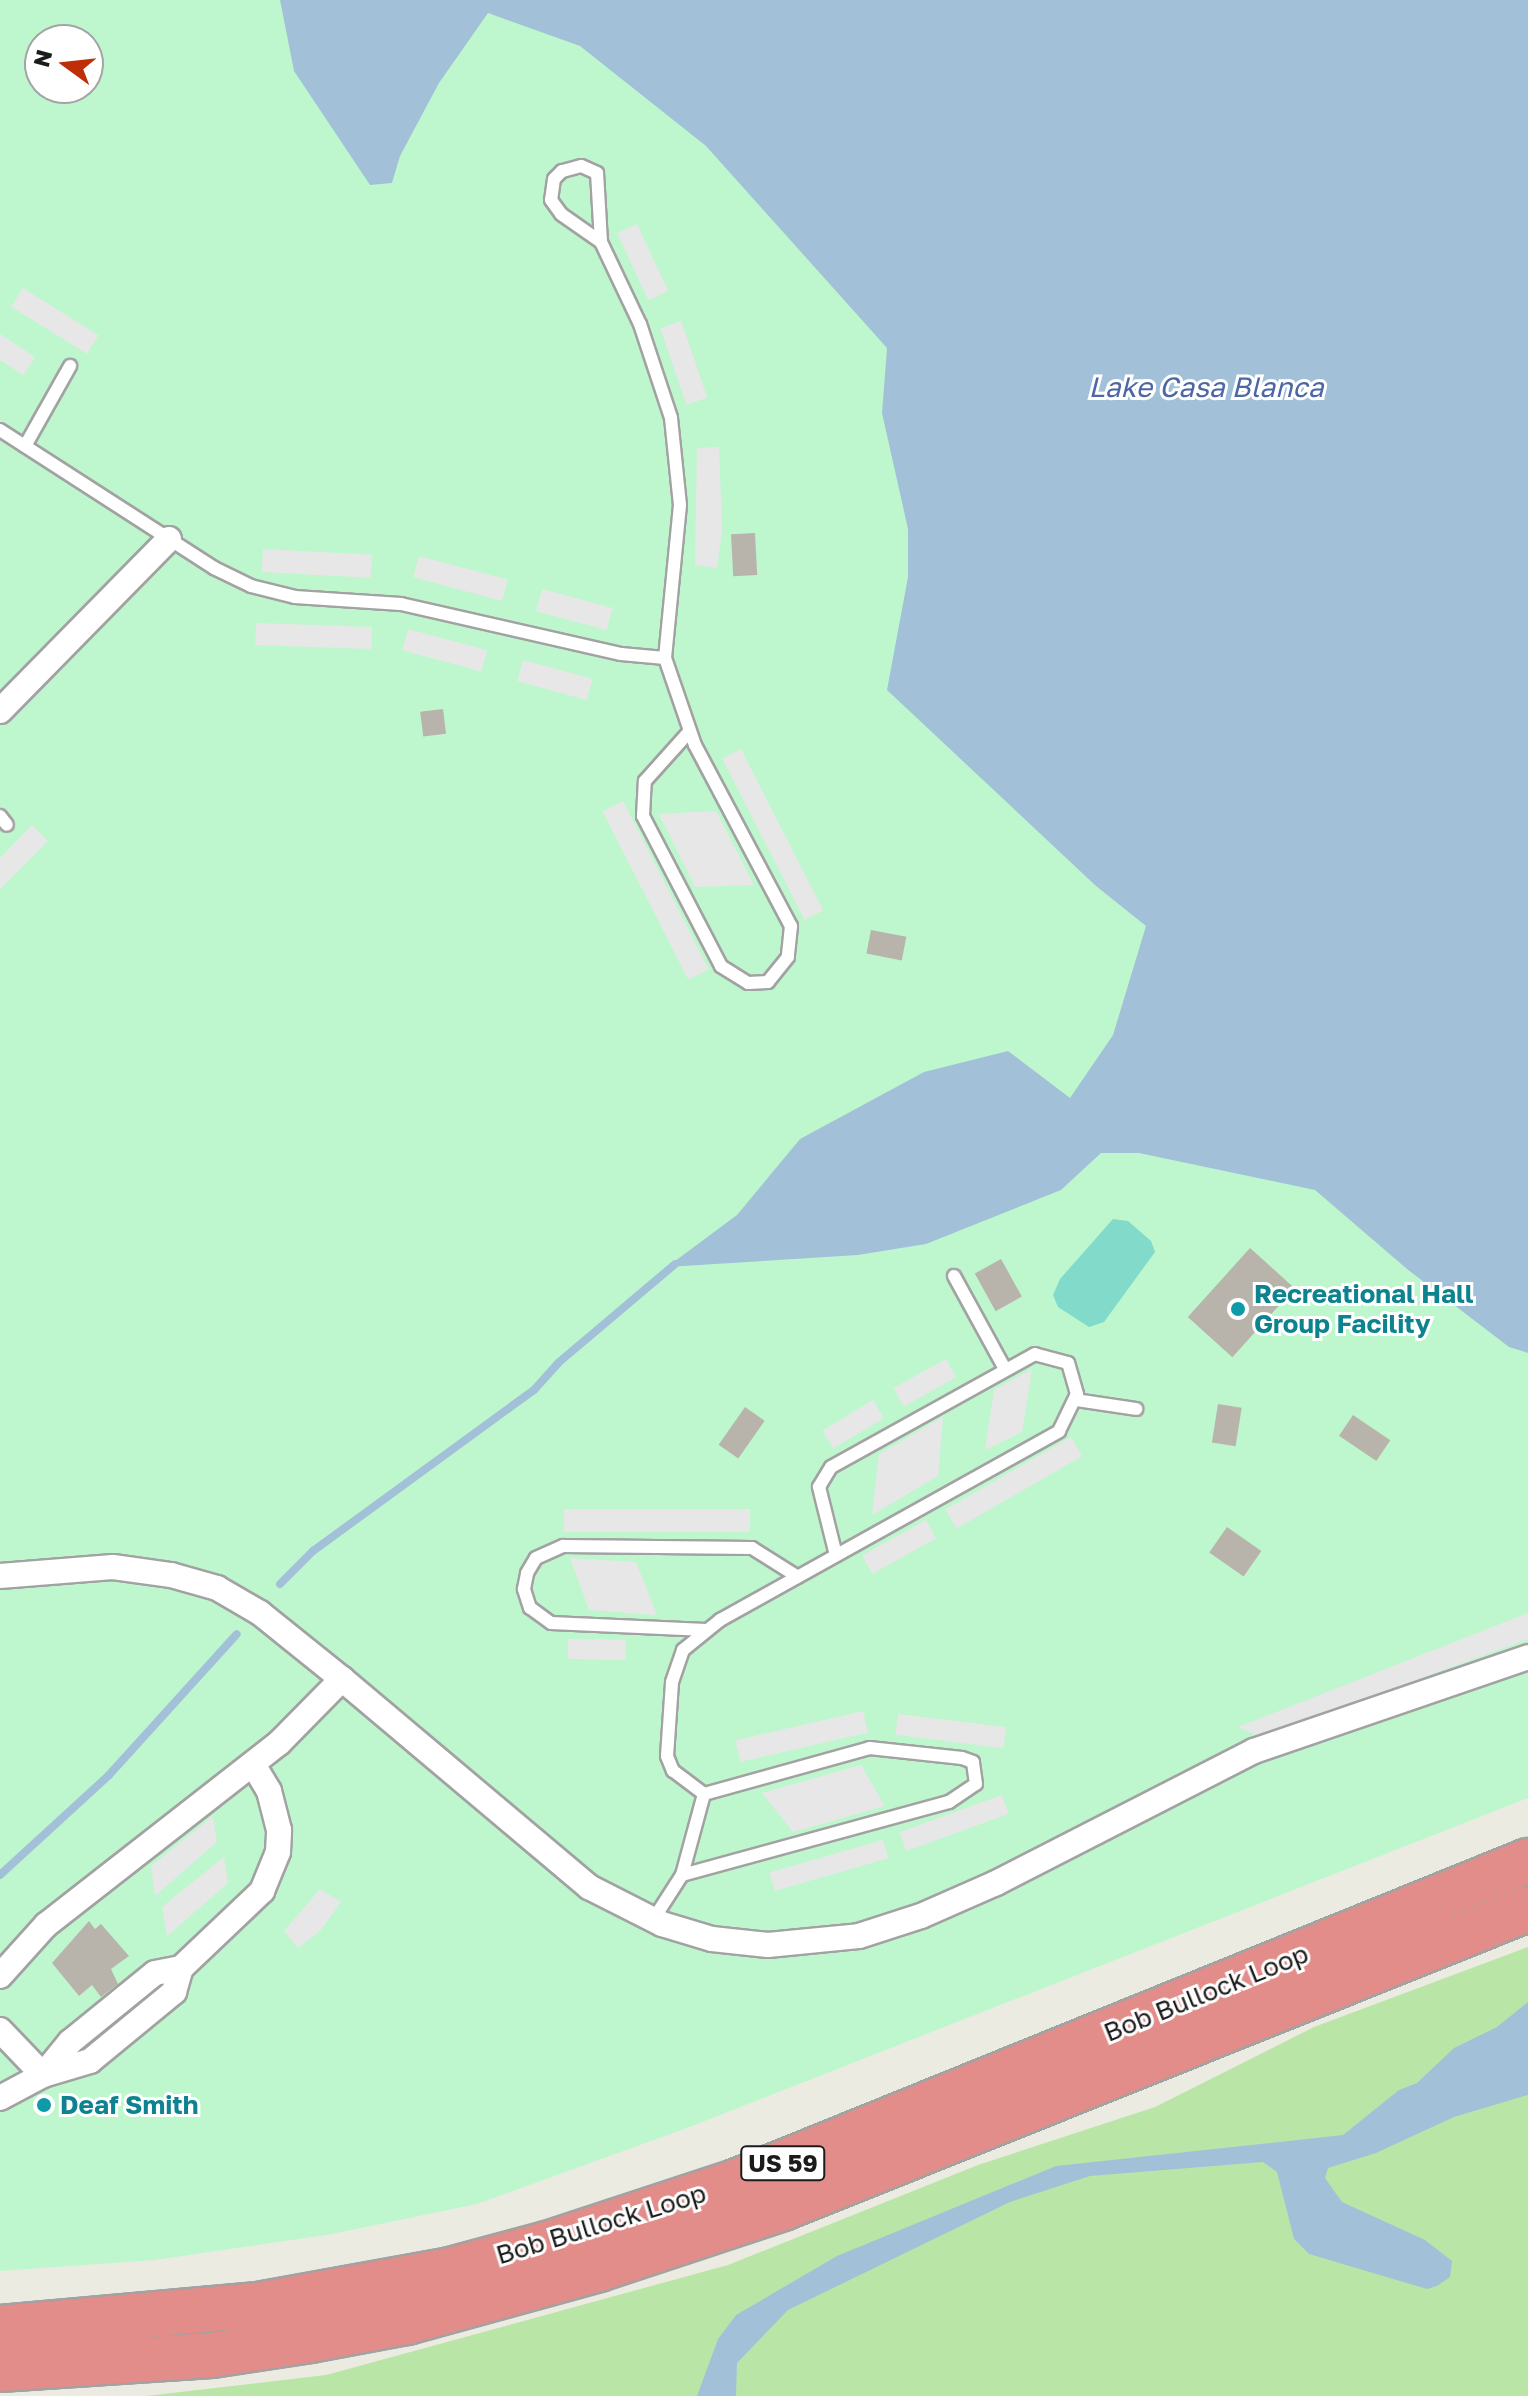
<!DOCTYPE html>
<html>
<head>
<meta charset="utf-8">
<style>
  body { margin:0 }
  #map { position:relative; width:1528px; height:2396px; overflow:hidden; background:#ecebe1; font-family:"Golos Text",sans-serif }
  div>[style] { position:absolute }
  .grass>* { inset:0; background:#b9e6a7 }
  .park>* { inset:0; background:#bef7ce }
  .pitch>* { inset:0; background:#81daca }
  .parking>* { inset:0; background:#e7e7e7; transform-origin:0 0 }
  .water>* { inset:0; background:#a2c1d9 }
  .stream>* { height:8px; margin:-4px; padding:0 4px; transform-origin:4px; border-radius:4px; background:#a2c1d9 }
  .building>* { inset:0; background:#b9b4ab; transform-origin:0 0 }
  .roads { filter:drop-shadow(2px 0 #a2a2a2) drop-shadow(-2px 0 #a2a2a2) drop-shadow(0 2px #a2a2a2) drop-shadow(0 -2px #a2a2a2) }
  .lane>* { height:12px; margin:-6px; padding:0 6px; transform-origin:6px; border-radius:6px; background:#fff }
  .street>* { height:24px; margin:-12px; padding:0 12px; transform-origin:12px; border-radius:12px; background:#fff }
  .highway>* { height:44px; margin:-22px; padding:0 22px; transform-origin:22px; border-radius:22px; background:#e28d8a }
  .dots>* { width:22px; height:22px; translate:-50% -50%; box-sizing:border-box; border:4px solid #fff; border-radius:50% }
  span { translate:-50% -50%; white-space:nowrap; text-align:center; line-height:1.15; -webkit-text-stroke:6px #fff; paint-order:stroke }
  .shield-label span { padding:2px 6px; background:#fff; border:2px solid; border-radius:6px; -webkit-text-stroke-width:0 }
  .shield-label { font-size:24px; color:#1b1b1b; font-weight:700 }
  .culture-label { font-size:26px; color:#0d838f; font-weight:700 }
  .left { translate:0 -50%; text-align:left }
  .street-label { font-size:26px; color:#1b1b1b }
  .water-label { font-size:28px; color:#4c66a6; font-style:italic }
  .north { position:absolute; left:24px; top:24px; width:80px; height:80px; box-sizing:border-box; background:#fff; border:2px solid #a4a4a4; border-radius:50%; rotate:285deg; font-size:22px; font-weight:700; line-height:32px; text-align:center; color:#1b1b1b }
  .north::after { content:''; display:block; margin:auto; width:28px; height:36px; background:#bf2f07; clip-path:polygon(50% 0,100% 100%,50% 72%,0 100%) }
</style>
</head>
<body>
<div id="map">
  <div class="grass">
    <div style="clip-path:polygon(1528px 1947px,1528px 2396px,146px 2396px,326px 2375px,728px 2265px,978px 2165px,1155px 2107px,1314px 2027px)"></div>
  </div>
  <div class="park">
    <div style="clip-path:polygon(evenodd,0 0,1528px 0,1528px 1798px,687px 2128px,477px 2204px,332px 2234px,155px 2260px,0 2271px,0 0,40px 40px,88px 40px,88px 88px,40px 88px,40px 40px)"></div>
  </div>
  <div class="pitch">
    <div style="clip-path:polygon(1113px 1219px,1128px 1221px,1151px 1241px,1155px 1252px,1104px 1322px,1089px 1327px,1058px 1307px,1053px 1295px,1060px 1279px)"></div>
  </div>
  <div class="parking">
    <div style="left:637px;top:224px;width:74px;height:22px;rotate:65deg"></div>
    <div style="left:23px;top:288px;width:89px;height:22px;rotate:32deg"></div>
    <div style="left:681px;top:321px;width:81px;height:22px;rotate:71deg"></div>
    <div style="clip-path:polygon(0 334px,35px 357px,23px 375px,0 360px)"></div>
    <div style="clip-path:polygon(719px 447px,722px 531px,717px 568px,695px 565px,697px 448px)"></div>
    <div style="left:263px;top:549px;width:109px;height:23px;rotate:3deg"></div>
    <div style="left:419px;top:556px;width:92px;height:22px;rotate:15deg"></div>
    <div style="left:542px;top:589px;width:73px;height:23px;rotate:15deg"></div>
    <div style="left:256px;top:623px;width:116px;height:22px;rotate:2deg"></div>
    <div style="left:408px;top:629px;width:82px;height:22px;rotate:15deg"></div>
    <div style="left:523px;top:660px;width:72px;height:22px;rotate:15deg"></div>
    <div style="left:741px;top:749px;width:181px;height:21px;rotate:63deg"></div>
    <div style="left:623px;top:801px;width:189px;height:23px;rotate:63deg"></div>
    <div style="clip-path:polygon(716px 811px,754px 885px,695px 887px,659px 814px)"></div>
    <div style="clip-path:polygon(32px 825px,48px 841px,0 889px,0 858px)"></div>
    <div style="left:946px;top:1359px;width:21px;height:60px;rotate:61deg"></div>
    <div style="clip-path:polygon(1032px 1369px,1022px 1432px,985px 1450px,994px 1390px)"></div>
    <div style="left:873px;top:1400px;width:21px;height:59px;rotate:59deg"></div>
    <div style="clip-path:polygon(943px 1417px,938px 1476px,872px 1515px,879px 1454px)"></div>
    <div style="left:1071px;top:1437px;width:22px;height:145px;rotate:60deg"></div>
    <div style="left:564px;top:1509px;width:186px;height:23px"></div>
    <div style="left:926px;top:1520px;width:21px;height:73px;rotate:61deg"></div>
    <div style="clip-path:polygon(570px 1558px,636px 1562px,657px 1615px,589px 1610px)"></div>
    <div style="clip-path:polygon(1528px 1613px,1528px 1639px,1260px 1737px,1238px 1727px)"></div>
    <div style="left:568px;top:1639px;width:58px;height:20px;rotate:1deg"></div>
    <div style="left:863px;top:1711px;width:22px;height:131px;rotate:77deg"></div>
    <div style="left:898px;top:1714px;width:109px;height:21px;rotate:7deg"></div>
    <div style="clip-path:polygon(861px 1765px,885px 1806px,793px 1832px,762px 1793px)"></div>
    <div style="left:1002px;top:1795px;width:20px;height:109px;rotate:70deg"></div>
    <div style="clip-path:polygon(213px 1816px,217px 1842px,155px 1896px,151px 1866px)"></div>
    <div style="left:883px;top:1840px;width:19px;height:118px;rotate:74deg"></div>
    <div style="clip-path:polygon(224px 1857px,228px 1883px,167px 1936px,162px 1907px)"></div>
    <div style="clip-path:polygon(320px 1889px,341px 1902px,320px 1931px,298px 1948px,284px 1931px)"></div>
  </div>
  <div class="water">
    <div style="clip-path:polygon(280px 0,1528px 0,1528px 1353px,1509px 1347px,1407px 1269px,1315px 1190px,1139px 1153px,1101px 1153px,1061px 1190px,926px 1244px,858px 1255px,667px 1267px,737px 1215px,800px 1139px,924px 1072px,1008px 1051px,1070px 1098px,1113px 1035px,1146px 926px,1096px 886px,887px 690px,908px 577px,908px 529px,882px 413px,887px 348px,706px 146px,580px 46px,488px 13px,439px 83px,400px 156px,392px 183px,370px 185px,294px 71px)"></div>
    <div style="clip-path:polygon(1528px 2002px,1528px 2095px,1454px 2117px,1376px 2153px,1328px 2168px,1325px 2178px,1342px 2202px,1425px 2240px,1452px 2261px,1450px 2277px,1437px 2286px,1427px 2289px,1309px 2254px,1294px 2239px,1277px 2172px,1263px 2162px,1090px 2176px,1010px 2202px,788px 2310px,737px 2363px,736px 2396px,697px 2396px,718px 2339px,736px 2315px,837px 2256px,1056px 2166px,1343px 2135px,1399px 2090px,1417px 2083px,1454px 2048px,1497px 2027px)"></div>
  </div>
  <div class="stream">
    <div style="left:280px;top:1584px;width:47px;rotate:-45deg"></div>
    <div style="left:313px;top:1551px;width:273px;rotate:-36.1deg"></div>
    <div style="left:534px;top:1390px;width:36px;rotate:-48deg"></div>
    <div style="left:558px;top:1363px;width:153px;rotate:-40.2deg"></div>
    <div style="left:0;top:1875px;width:148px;rotate:-42.5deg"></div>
    <div style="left:109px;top:1775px;width:190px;rotate:-47.8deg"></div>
  </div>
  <div class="building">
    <div style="left:755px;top:533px;width:42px;height:24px;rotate:87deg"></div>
    <div style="left:443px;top:709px;width:25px;height:23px;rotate:83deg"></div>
    <div style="left:871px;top:930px;width:36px;height:24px;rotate:11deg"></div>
    <div style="left:1250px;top:1248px;width:60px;height:93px;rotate:42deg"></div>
    <div style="left:1001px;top:1259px;width:43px;height:30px;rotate:61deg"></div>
    <div style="left:1218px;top:1404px;width:24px;height:39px;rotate:9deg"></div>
    <div style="left:745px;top:1407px;width:24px;height:46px;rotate:35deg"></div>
    <div style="left:1353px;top:1415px;width:45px;height:25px;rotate:34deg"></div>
    <div style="left:1227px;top:1527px;width:42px;height:31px;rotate:35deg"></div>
    <div style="clip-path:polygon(89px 1921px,95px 1929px,101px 1924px,129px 1956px,111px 1969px,118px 1984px,101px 1997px,92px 1985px,79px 1996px,52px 1963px)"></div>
  </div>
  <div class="roads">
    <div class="lane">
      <div style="left:601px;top:242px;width:69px;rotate:-93.3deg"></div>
      <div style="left:597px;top:173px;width:17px;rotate:-156deg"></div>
      <div style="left:581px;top:166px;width:20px;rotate:165deg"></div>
      <div style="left:562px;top:171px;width:11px;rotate:135deg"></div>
      <div style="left:554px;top:179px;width:21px;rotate:98deg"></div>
      <div style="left:551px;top:200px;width:17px;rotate:54deg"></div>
      <div style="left:561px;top:214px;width:49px;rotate:35deg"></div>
      <div style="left:601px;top:242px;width:91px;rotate:64.6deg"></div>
      <div style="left:640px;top:324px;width:99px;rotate:71.7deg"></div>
      <div style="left:671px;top:418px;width:87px;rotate:84.1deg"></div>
      <div style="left:680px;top:505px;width:154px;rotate:95.6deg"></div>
      <div style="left:665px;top:658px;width:92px;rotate:71deg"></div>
      <div style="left:695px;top:745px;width:205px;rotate:62.1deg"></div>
      <div style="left:791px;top:926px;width:31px;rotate:96deg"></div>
      <div style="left:788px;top:957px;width:32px;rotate:129deg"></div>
      <div style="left:768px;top:982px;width:20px;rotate:177deg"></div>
      <div style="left:748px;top:983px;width:32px;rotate:-148deg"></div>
      <div style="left:721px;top:966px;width:169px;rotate:-117.5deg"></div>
      <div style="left:643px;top:816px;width:35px;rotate:-87deg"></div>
      <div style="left:645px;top:781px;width:66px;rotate:-48.1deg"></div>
      <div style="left:0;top:430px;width:255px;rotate:32.8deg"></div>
      <div style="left:214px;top:568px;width:41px;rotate:25.9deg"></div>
      <div style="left:251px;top:586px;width:45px;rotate:14deg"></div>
      <div style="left:295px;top:597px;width:106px;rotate:3.8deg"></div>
      <div style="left:401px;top:604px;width:226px;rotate:12.8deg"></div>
      <div style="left:621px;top:654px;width:44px;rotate:5.2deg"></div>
      <div style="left:25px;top:446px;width:92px;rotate:-60.6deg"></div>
      <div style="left:0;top:816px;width:11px;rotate:52deg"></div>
      <div style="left:954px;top:1276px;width:106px;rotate:61.3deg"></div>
      <div style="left:1076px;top:1400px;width:61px;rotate:8.5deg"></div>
      <div style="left:706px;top:1630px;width:155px;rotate:-177.4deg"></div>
      <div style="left:551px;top:1623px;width:26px;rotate:-144deg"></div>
      <div style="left:530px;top:1608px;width:20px;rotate:-108deg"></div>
      <div style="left:524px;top:1589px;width:16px;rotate:-79deg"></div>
      <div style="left:527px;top:1573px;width:17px;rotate:-59deg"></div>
      <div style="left:536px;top:1558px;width:30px;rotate:-24deg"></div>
      <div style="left:563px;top:1546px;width:189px;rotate:0.6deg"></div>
      <div style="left:752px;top:1548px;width:54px;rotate:32.2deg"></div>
      <div style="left:682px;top:1875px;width:84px;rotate:-74.8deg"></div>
      <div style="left:653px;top:1920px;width:54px;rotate:-57.2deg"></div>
      <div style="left:682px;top:1875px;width:277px;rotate:-15.3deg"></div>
      <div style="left:949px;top:1802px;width:32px;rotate:-34deg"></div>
      <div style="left:976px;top:1784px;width:22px;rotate:-98deg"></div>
      <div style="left:973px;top:1762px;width:12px;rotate:-160deg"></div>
      <div style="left:962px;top:1758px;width:93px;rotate:-173.8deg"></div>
      <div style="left:870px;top:1748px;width:172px;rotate:164.5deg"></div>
      <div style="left:704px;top:1794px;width:39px;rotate:-143deg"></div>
      <div style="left:673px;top:1771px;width:16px;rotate:-112deg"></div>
      <div style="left:667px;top:1756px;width:74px;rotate:-86.1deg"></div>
      <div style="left:672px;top:1682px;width:34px;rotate:-71deg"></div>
      <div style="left:683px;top:1650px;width:48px;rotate:-39deg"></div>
      <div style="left:720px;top:1620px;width:388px;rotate:-29.1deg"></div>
      <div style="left:1059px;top:1431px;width:41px;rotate:-64.1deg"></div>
      <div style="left:1077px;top:1394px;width:32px;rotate:-106deg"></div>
      <div style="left:1068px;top:1363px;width:34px;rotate:-165deg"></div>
      <div style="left:1035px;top:1354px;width:233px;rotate:151deg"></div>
      <div style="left:831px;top:1467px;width:23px;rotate:121deg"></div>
      <div style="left:819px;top:1487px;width:70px;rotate:76deg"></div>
    </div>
    <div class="street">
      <div style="left:0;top:711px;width:241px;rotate:-45.5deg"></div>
      <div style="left:0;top:1576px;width:113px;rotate:-4.6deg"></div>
      <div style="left:113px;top:1567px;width:59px;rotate:7.9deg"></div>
      <div style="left:171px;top:1575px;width:48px;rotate:15.8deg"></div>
      <div style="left:217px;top:1588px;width:50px;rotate:30.2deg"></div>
      <div style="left:260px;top:1613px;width:105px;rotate:38.8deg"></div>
      <div style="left:342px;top:1679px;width:323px;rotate:40.1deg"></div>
      <div style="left:589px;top:1887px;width:82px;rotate:26.9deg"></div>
      <div style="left:662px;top:1924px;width:52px;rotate:16.7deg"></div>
      <div style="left:712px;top:1939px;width:56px;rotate:6.1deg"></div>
      <div style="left:768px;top:1945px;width:91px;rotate:-5.6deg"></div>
      <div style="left:859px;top:1936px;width:65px;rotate:-17.9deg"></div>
      <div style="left:921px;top:1916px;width:82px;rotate:-23.7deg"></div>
      <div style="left:996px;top:1883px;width:290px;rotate:-27.1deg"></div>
      <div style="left:1254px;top:1751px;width:290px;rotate:-18.9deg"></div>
      <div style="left:0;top:1976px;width:69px;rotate:-48deg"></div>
      <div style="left:46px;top:1925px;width:296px;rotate:-38deg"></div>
      <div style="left:279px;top:1743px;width:90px;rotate:-45.5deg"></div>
      <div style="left:0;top:2030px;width:62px;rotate:46.3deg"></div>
      <div style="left:43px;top:2075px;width:43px;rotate:-50.7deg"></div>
      <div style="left:70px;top:2042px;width:109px;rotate:-39.1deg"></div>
      <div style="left:155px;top:1973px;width:26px;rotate:-11deg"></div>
      <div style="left:181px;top:1968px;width:112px;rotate:-43.5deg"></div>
      <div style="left:262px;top:1891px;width:42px;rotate:-67.7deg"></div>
      <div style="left:278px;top:1852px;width:22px;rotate:-87deg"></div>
      <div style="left:279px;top:1830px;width:40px;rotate:-104.4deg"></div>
      <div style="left:269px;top:1791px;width:31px;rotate:-121deg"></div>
      <div style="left:0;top:2098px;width:49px;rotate:-28.1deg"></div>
      <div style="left:43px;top:2075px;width:49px;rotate:-16.6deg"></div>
      <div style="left:90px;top:2061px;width:109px;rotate:-39.4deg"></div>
      <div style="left:174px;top:1992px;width:25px;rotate:-74deg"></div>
    </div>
    <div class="highway">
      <div style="left:0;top:2328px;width:259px;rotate:-5.1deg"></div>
      <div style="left:258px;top:2305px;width:195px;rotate:-10.3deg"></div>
      <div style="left:450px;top:2270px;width:100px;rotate:-15deg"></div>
      <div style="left:547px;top:2244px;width:196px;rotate:-18.2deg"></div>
      <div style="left:733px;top:2183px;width:858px;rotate:-22.05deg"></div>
      <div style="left:0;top:2369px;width:212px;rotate:-3.8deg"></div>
      <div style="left:212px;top:2355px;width:100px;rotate:-8.6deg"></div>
      <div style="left:311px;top:2340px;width:98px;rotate:-10.6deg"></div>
      <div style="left:407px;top:2322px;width:199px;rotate:-15.4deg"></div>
      <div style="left:599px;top:2269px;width:194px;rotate:-18.3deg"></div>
      <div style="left:783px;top:2208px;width:803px;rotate:-21.87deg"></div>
    </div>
  </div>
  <div class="dots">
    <div style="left:1238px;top:1309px;background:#0f9aa8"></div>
    <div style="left:44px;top:2105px;background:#0f9aa8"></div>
  </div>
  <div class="shield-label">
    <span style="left:783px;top:2163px">US 59</span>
  </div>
  <div class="culture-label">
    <span class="left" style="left:1254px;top:1309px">Recreational Hall<br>Group Facility</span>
    <span class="left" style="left:60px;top:2105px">Deaf Smith</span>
  </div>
  <div class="street-label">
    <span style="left:1206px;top:1993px;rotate:-22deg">Bob Bullock Loop</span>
    <span style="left:601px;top:2224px;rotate:-17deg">Bob Bullock Loop</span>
  </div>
  <div class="water-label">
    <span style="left:1206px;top:387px">Lake Casa Blanca</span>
  </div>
  <div class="north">N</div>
</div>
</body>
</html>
